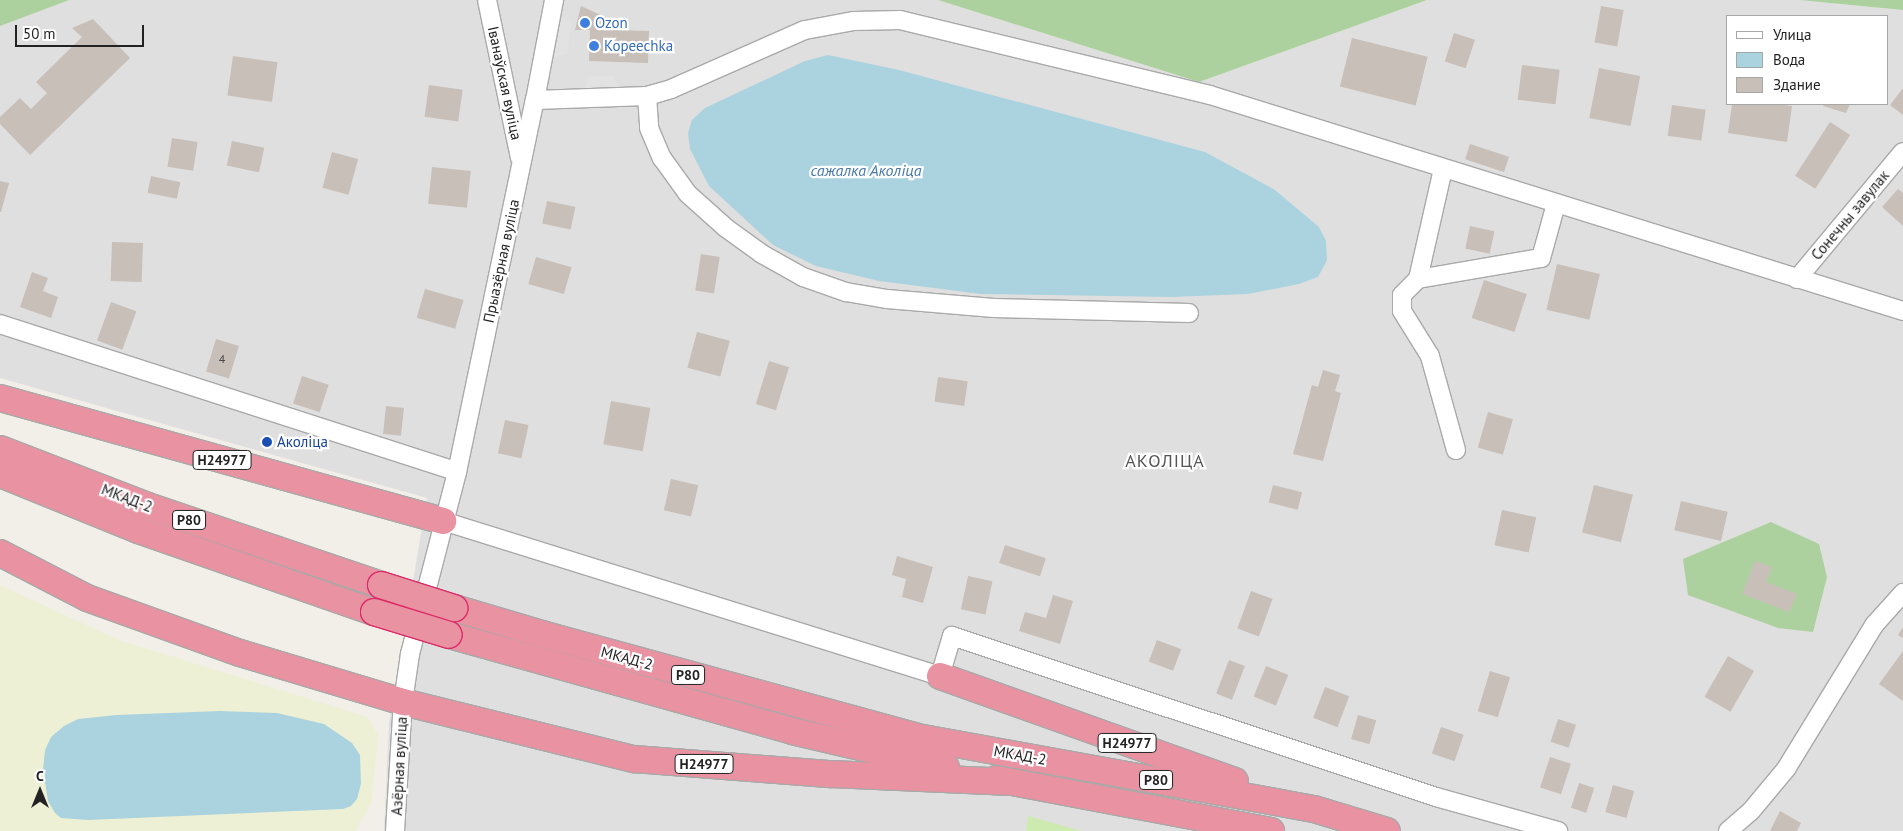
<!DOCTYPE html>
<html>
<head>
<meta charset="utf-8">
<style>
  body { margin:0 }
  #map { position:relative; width:1903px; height:831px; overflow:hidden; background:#f2efe9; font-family:"PT Sans",sans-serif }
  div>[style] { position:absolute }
  .residential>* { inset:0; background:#e0dfdf }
  .farmland>* { inset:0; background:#eef0d5 }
  .grass>* { inset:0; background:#cdebb0 }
  .forest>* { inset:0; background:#add19e }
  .parking>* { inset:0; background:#e2e2e2 }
  .water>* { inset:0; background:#aad3df }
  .building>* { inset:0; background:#c7bfb8; transform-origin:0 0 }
  .roads { filter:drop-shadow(1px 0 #a9a9a9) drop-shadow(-1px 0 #a9a9a9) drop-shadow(0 1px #a9a9a9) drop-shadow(0 -1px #a9a9a9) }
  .minor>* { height:18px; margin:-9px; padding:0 9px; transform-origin:9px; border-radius:9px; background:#fff }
  .highway>* { height:26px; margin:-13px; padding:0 13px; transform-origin:13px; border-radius:13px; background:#e892a2 }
  .bridges { filter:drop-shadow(1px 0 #dc2a67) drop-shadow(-1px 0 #dc2a67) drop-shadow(0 1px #dc2a67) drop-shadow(0 -1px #dc2a67) }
  .highway-bridge>* { height:26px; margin:-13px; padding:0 13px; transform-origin:13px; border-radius:13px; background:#e892a2 }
  .dots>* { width:14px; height:14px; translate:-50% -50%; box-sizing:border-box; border:2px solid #fff; border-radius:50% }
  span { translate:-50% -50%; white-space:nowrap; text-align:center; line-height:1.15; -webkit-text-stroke:4.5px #fff; paint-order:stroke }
  .number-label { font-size:12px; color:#4b4948 }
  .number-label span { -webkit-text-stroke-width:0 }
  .shield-label span { padding:1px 4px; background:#fff; border:1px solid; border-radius:4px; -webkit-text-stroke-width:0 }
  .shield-label { font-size:14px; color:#222; font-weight:700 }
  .shop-label { font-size:15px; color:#366cbe }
  .left { translate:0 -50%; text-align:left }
  .street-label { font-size:15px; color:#222 }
  .transit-label { font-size:15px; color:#164399 }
  .water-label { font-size:16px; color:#4a7aab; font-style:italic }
  .quarter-label { font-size:18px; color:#555; letter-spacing:1px }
  .legend { position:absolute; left:1726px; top:15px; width:162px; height:90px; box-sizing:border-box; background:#fff; border:1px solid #a7a7a7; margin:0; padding:6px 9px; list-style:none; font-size:15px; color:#222 }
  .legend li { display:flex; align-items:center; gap:10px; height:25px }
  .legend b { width:25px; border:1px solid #a7a7a7 }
  .north { position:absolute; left:15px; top:766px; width:50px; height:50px; -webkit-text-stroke:4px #fff; paint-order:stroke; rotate:0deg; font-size:14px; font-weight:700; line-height:20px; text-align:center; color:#222 }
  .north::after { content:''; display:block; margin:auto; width:18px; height:22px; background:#222; clip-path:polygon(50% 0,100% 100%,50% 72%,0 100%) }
  .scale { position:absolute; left:15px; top:25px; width:129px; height:22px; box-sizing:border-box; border:2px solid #222; border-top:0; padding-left:6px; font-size:15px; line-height:18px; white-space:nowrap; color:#222; -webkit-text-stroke:4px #fff; paint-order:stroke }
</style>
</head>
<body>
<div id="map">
  <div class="residential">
    <div style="clip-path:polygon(evenodd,0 0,938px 0,1199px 82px,1427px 0,1799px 0,1903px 10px,1903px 831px,384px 831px,389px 723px,427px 498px,0 378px,0 0,1727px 16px,1887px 16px,1887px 104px,1727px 104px,1727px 16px)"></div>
  </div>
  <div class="farmland">
    <div style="clip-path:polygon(0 585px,119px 640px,368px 717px,378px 735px,372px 801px,356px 831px,0 831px)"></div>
  </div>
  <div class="grass">
    <div style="clip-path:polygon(1028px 816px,1082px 831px,1026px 831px)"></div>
  </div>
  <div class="forest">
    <div style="clip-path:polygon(0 0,69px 0,0 26px)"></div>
    <div style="clip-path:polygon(938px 0,1427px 0,1199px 82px)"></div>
    <div style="clip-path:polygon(1799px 0,1903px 0,1903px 10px)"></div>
    <div style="clip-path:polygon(1771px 522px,1819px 544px,1827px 577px,1813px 632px,1778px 628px,1688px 595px,1683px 559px)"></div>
  </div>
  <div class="parking">
    <div style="clip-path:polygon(558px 13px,571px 23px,568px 54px,551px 58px)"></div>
    <div style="clip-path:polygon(588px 76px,613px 76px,620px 90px,585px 91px)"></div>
  </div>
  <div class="water">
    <div style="clip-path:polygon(828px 55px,899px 70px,1205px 152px,1275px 190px,1319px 227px,1326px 241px,1327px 260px,1318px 277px,1299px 284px,1248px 294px,1172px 297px,981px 294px,879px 281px,816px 266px,773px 245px,709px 186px,690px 149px,688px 133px,692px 120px,705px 108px,805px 61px)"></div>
    <div style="clip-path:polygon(220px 711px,277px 713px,324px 724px,352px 743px,360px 755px,361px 784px,357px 799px,351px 806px,343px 809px,88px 820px,61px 818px,55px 813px,48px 801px,43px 770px,45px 750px,51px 737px,64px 726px,78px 719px,117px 715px)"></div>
  </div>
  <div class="building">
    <div style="clip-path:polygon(581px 6px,614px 21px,614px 30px,649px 31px,648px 63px,589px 61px,590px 30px,575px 30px)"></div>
    <div style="left:1601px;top:6px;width:23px;height:37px;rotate:10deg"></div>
    <div style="clip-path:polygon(93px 19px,130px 58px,30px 155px,0 124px,0 117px,20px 98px,31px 109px,47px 93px,36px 82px,82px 37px,72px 28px)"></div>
    <div style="left:1454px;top:33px;width:22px;height:30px;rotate:18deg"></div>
    <div style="left:1352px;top:38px;width:78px;height:50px;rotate:14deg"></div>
    <div style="left:233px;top:56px;width:45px;height:40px;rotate:8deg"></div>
    <div style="left:1522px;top:65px;width:38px;height:35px;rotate:7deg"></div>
    <div style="left:1599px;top:68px;width:42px;height:51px;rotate:11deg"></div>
    <div style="left:429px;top:85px;width:34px;height:32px;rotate:8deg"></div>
    <div style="clip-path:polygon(1903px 88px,1903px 115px,1890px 105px)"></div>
    <div style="clip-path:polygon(1732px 104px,1777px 104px,1792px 106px,1787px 142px,1728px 133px)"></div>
    <div style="clip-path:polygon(1824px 104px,1850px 104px,1846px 113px,1823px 106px)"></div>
    <div style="left:1672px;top:105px;width:34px;height:31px;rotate:8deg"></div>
    <div style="left:1830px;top:122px;width:24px;height:64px;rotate:33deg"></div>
    <div style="left:172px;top:138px;width:26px;height:29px;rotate:9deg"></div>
    <div style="left:232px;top:141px;width:33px;height:25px;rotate:12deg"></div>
    <div style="left:1470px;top:144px;width:41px;height:16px;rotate:18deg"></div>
    <div style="left:332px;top:152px;width:27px;height:37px;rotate:15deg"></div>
    <div style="left:432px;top:167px;width:39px;height:37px;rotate:6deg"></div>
    <div style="left:151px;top:176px;width:30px;height:17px;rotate:12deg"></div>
    <div style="clip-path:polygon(0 181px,9px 183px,1px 212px,0 212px)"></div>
    <div style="clip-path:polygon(1898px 189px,1903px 193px,1903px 226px,1882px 207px)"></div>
    <div style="left:547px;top:201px;width:29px;height:23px;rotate:12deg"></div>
    <div style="left:1470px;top:226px;width:25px;height:23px;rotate:12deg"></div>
    <div style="left:112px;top:242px;width:31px;height:39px;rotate:2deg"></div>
    <div style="left:701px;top:254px;width:19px;height:37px;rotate:9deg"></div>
    <div style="left:536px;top:257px;width:37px;height:28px;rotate:16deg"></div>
    <div style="left:1557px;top:264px;width:44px;height:47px;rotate:13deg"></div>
    <div style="clip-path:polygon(32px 272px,48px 278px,43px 291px,58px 297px,51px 318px,20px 307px)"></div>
    <div style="left:1484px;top:280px;width:45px;height:40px;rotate:18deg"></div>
    <div style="left:425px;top:289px;width:40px;height:30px;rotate:16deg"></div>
    <div style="left:111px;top:302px;width:27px;height:41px;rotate:20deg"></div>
    <div style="left:697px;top:332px;width:34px;height:37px;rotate:15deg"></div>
    <div style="left:216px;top:339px;width:24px;height:34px;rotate:17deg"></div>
    <div style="left:769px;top:361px;width:21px;height:45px;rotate:17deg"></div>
    <div style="clip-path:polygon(1323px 370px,1340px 375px,1335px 391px,1341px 393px,1323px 461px,1293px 454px,1312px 385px,1318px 387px)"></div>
    <div style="left:302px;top:376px;width:28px;height:29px;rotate:18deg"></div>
    <div style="left:938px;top:377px;width:30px;height:25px;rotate:8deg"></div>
    <div style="left:611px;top:401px;width:40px;height:44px;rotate:10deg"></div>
    <div style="left:386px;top:406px;width:18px;height:28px;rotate:6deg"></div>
    <div style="left:1488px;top:412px;width:26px;height:37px;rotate:16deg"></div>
    <div style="left:505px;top:420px;width:24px;height:34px;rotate:12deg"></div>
    <div style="left:671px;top:479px;width:28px;height:32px;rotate:13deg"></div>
    <div style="left:1273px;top:485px;width:30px;height:18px;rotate:14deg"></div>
    <div style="left:1594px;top:485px;width:40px;height:49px;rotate:14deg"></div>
    <div style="left:1681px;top:501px;width:48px;height:30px;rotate:13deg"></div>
    <div style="left:1502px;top:510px;width:35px;height:36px;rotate:12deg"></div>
    <div style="left:1005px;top:545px;width:43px;height:19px;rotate:18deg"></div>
    <div style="clip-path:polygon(897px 556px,933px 567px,923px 603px,902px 597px,906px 579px,892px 575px)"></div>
    <div style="clip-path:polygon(1755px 561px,1772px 567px,1766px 582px,1797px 594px,1789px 612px,1742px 594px)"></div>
    <div style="left:968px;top:576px;width:25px;height:34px;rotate:12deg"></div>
    <div style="left:1251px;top:591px;width:23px;height:40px;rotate:20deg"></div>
    <div style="clip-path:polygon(1053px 595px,1073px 601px,1060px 644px,1019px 631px,1025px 612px,1046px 618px)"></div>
    <div style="clip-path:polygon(1903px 627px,1903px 638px,1898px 635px)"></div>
    <div style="left:1157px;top:640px;width:26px;height:23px;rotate:21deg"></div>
    <div style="clip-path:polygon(1903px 651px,1903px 701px,1879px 684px)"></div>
    <div style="left:1728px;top:656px;width:30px;height:47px;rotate:30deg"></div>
    <div style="left:1229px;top:660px;width:17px;height:36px;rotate:21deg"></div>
    <div style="left:1266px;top:666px;width:24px;height:33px;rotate:22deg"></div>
    <div style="left:1490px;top:671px;width:21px;height:42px;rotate:17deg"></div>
    <div style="left:1325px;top:687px;width:26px;height:33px;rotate:21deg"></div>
    <div style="left:1358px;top:715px;width:19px;height:25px;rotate:16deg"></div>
    <div style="left:1558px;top:719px;width:19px;height:24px;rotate:18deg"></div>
    <div style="left:1441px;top:727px;width:24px;height:28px;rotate:19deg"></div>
    <div style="left:1550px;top:757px;width:22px;height:32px;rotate:18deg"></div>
    <div style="left:1579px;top:783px;width:16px;height:26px;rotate:18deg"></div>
    <div style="left:1613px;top:785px;width:22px;height:28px;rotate:16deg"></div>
    <div style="clip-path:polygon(1780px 811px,1801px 823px,1797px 831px,1770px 831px)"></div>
  </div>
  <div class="roads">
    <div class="minor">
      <div style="left:487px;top:0;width:161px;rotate:78.2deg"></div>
      <div style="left:647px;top:96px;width:32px;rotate:86deg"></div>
      <div style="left:649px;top:128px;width:33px;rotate:67deg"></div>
      <div style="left:662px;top:158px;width:44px;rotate:54.2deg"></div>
      <div style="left:688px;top:194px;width:51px;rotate:41.8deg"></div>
      <div style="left:726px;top:228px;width:44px;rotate:35.8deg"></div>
      <div style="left:762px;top:254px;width:47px;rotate:29.3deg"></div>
      <div style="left:803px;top:277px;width:46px;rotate:19.2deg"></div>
      <div style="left:846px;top:292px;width:42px;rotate:9.7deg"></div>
      <div style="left:887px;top:299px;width:107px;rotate:4.8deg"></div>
      <div style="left:994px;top:308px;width:195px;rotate:1.5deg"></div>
      <div style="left:535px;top:100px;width:112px;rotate:-2deg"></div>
      <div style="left:647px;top:96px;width:25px;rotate:-16deg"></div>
      <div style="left:671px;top:89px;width:146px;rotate:-23.8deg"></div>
      <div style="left:805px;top:30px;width:50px;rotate:-10.4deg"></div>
      <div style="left:854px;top:21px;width:46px;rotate:-1.2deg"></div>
      <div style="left:900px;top:20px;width:319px;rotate:13.6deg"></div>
      <div style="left:1210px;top:95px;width:726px;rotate:17.31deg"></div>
      <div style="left:1418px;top:279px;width:113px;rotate:-77.2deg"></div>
      <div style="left:1797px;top:279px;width:165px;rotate:-50.2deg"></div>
      <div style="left:0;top:324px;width:480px;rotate:17.9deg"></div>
      <div style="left:1456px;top:450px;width:98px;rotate:-105.5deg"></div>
      <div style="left:1430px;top:356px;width:53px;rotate:-121.9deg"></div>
      <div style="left:1402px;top:311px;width:16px;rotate:-90deg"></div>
      <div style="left:1402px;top:295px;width:23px;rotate:-45deg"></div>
      <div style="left:1418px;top:279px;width:125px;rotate:-9.7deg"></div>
      <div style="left:1541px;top:258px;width:56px;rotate:-74.5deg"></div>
      <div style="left:443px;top:521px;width:521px;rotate:17.32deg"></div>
      <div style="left:940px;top:676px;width:42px;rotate:-73.3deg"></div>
      <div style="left:952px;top:636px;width:510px;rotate:18.4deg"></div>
      <div style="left:1436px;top:797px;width:127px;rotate:15.6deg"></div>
      <div style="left:395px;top:831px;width:129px;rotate:-86.5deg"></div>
      <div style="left:403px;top:702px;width:49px;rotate:-81.7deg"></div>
      <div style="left:410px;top:654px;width:188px;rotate:-75.5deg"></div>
      <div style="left:457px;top:472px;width:380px;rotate:-78.2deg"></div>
      <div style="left:535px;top:100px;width:102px;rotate:-79.2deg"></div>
      <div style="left:1728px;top:831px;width:30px;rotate:-41deg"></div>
      <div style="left:1751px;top:811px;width:55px;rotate:-50.2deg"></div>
      <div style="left:1786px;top:769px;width:170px;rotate:-58.5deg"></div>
      <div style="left:1875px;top:624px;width:42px;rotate:-47.9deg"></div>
    </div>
    <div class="highway">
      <div style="left:0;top:398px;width:460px;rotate:15.5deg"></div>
      <div style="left:0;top:449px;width:159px;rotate:21.1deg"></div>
      <div style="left:148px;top:506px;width:246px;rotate:18.7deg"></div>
      <div style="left:0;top:474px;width:149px;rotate:22.1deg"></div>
      <div style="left:138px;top:530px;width:250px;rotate:19.2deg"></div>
      <div style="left:0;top:553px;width:98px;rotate:27.3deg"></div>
      <div style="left:87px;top:598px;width:163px;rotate:19.8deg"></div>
      <div style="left:240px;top:653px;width:170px;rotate:16.7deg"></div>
      <div style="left:403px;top:702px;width:238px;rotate:13.9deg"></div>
      <div style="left:634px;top:759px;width:198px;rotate:4.4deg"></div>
      <div style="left:831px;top:774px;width:181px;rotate:2.5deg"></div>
      <div style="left:454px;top:608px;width:92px;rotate:16.5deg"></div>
      <div style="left:542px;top:634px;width:395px;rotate:15.3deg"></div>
      <div style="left:923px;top:738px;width:397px;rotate:10.3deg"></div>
      <div style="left:1314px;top:809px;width:76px;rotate:16.8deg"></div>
      <div style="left:449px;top:635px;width:356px;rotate:15.6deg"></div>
      <div style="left:792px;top:731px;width:158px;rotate:13.2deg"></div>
      <div style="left:940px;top:676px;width:313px;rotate:19.6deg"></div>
      <div style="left:996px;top:779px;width:280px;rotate:10.7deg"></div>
    </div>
  </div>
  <div class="bridges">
    <div class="highway-bridge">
      <div style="left:381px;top:585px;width:77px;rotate:17.5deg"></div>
      <div style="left:374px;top:612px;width:78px;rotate:17deg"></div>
    </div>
  </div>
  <div class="dots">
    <div style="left:585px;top:23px;background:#3f7fe0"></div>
    <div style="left:594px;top:46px;background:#3f7fe0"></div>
    <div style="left:267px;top:442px;background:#1a4fb4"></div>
  </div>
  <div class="number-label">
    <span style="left:222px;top:359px">4</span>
  </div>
  <div class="shield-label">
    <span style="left:222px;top:460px">Н24977</span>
    <span style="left:189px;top:520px">Р80</span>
    <span style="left:688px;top:675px">Р80</span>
    <span style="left:1127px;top:743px">Н24977</span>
    <span style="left:704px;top:764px">Н24977</span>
    <span style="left:1156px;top:780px">Р80</span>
  </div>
  <div class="shop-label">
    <span class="left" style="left:595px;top:23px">Ozon</span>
    <span class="left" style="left:604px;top:46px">Kopeechka</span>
  </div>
  <div class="street-label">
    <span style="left:505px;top:83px;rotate:78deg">Іванаўская вуліца</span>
    <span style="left:1850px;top:215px;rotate:-50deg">Сонечны завулак</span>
    <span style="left:501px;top:261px;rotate:-78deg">Прыазёрная вуліца</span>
    <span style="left:127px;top:498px;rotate:21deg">МКАД-2</span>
    <span style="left:627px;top:658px;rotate:15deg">МКАД-2</span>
    <span style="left:1020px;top:755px;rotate:10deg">МКАД-2</span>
    <span style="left:399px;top:766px;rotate:-87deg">Азёрная вуліца</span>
  </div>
  <div class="transit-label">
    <span class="left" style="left:277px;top:442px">Аколіца</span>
  </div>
  <div class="water-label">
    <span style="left:866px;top:170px">сажалка Аколіца</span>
  </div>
  <div class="quarter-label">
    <span style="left:1165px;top:461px">АКОЛІЦА</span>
  </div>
  <ul class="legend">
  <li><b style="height:6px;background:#fff"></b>Улица</li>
  <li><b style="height:14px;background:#aad3df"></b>Вода</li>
  <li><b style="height:14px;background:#c7bfb8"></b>Здание</li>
  </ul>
  <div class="north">С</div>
  <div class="scale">50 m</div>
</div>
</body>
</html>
